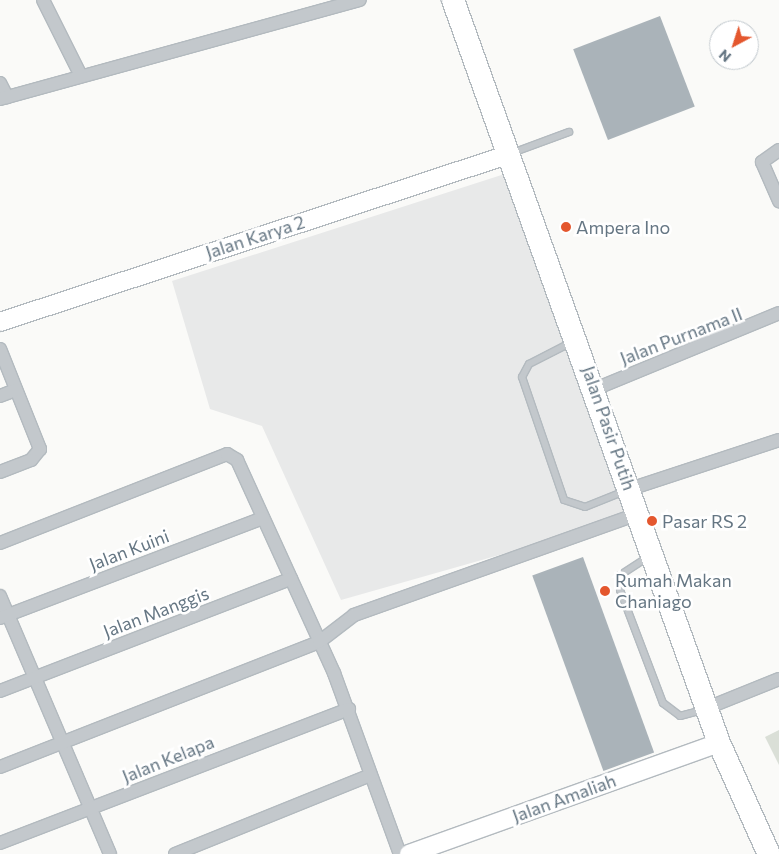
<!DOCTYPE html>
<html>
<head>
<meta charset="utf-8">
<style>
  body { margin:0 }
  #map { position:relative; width:779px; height:854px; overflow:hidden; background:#fafaf8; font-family:Commissioner,sans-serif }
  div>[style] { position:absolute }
  .built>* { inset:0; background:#e8e9e9 }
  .green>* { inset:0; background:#dadfd7 }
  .building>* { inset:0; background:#aab3b9; transform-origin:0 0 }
  .roads { filter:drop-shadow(1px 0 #b3babf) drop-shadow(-1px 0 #b3babf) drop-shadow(0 1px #b3babf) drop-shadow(0 -1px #b3babf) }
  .lane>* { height:6px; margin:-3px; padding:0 3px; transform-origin:3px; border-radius:3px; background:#c3c8cc }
  .street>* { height:12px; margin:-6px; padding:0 6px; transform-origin:6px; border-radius:6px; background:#c3c8cc }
  .secondary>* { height:18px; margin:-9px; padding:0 9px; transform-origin:9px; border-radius:9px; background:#fff }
  .highway>* { height:22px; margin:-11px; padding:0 11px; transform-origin:11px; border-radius:11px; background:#fff }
  .dots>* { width:14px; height:14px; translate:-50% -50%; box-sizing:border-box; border:2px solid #fff; border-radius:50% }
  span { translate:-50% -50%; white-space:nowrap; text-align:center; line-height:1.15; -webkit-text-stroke:5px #fff; paint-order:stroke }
  .poi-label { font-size:18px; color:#657683 }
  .left { translate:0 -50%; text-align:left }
  .street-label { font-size:18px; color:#657683 }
  .north { position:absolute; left:709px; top:20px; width:50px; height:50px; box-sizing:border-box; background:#fff; border:1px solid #c1c8cd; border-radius:50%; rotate:220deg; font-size:14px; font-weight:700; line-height:20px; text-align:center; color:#657683 }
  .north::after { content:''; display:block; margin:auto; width:18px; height:22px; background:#e4572e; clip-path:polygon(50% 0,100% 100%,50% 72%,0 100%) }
</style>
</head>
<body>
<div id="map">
  <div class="built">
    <div style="clip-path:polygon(511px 172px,629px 518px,341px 600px,262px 426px,210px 409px,172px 281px)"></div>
  </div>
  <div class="green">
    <div style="clip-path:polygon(779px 730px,779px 765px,765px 737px)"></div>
  </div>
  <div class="building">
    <div style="left:660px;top:16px;width:97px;height:93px;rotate:69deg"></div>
    <div style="left:583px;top:557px;width:208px;height:54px;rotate:70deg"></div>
  </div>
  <div class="roads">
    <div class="lane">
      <div style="left:512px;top:153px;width:61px;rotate:-20.2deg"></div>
      <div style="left:572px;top:342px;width:48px;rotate:152.9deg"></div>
      <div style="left:529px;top:364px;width:15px;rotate:118deg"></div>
      <div style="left:522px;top:377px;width:130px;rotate:71.1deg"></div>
      <div style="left:564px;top:500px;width:22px;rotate:18deg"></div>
      <div style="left:585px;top:507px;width:43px;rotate:-21.8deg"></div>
      <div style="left:648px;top:557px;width:33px;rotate:147deg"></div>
      <div style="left:620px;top:575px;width:15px;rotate:90deg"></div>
      <div style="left:620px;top:590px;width:121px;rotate:69.2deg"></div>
      <div style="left:663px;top:703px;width:21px;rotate:37deg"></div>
      <div style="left:680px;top:716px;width:23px;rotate:-15deg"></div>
    </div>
    <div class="street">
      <div style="left:43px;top:0;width:85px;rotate:63.4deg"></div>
      <div style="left:0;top:83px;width:16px;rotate:63deg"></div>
      <div style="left:0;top:99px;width:373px;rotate:-15.4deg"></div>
      <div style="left:779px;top:150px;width:21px;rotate:145deg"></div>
      <div style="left:762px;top:162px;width:43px;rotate:66.4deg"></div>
      <div style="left:0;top:349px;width:108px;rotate:68.2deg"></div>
      <div style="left:40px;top:449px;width:14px;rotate:129deg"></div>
      <div style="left:31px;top:460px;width:33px;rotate:159deg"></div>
      <div style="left:595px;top:389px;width:199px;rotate:-22.4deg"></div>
      <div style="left:0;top:396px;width:17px;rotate:-21deg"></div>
      <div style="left:630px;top:489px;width:157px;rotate:-18.2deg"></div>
      <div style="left:0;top:543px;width:244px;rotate:-21.4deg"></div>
      <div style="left:227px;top:454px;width:12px;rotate:31deg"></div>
      <div style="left:237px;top:460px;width:234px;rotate:65.5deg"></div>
      <div style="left:334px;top:673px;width:193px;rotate:70deg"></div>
      <div style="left:0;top:596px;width:280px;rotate:66.9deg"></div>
      <div style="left:0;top:618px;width:281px;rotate:-20.8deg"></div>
      <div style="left:0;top:691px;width:312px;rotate:-21.1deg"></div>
      <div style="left:707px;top:708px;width:78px;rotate:-21.9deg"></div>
      <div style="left:0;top:767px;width:343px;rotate:-21.4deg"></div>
      <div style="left:319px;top:642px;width:44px;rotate:-37.6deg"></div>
      <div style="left:354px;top:615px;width:301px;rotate:-19.6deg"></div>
      <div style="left:0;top:843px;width:374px;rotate:-21deg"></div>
      <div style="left:175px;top:854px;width:211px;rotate:-22deg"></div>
    </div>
    <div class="secondary">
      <div style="left:0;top:322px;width:537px;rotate:-18.23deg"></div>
      <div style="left:409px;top:854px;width:329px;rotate:-19.7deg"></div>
    </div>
    <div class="highway">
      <div style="left:453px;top:0;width:789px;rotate:70.3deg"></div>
      <div style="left:719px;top:743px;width:122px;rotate:65.8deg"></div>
    </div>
  </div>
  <div class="dots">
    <div style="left:566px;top:227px;background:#e4572e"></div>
    <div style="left:652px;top:521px;background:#e4572e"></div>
    <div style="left:605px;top:591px;background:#e4572e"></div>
  </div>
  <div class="poi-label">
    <span class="left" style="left:576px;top:227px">Ampera Ino</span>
    <span class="left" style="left:662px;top:521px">Pasar RS 2</span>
    <span class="left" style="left:615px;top:591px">Rumah Makan<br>Chaniago</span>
  </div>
  <div class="street-label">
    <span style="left:255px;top:237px;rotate:-18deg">Jalan Karya 2</span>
    <span style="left:681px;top:336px;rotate:-21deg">Jalan Purnama II</span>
    <span style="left:609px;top:428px;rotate:71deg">Jalan Pasir Putih</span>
    <span style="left:129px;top:550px;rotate:-21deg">Jalan Kuini</span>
    <span style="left:156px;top:612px;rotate:-21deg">Jalan Manggis</span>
    <span style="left:168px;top:759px;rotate:-22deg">Jalan Kelapa</span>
    <span style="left:564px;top:798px;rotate:-20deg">Jalan Amaliah</span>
  </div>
  <div class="north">N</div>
</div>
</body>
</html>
